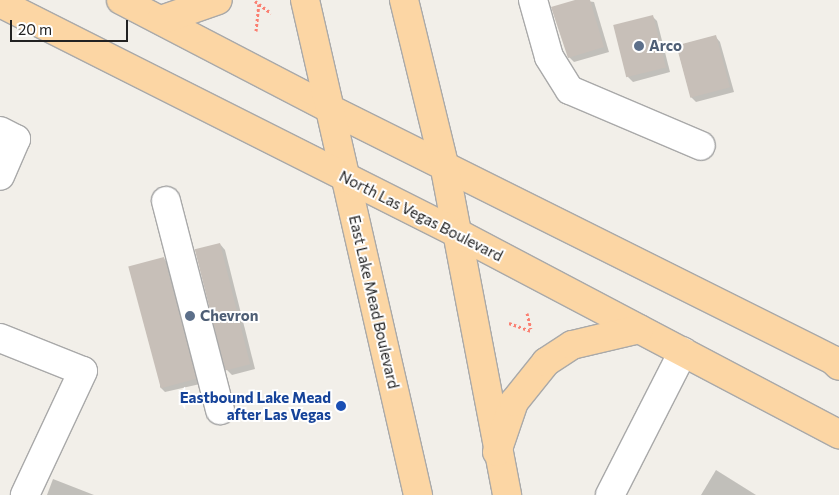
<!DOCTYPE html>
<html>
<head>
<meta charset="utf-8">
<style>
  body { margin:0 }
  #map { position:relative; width:839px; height:495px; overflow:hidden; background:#f2efe9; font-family:Commissioner,sans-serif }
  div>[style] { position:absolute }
  .shadow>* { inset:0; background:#0003 }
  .building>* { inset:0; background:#c7bfb8; transform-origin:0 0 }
  .path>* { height:3px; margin-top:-1.5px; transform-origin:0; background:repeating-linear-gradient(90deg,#fa8072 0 2.5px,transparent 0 5px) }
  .roads { filter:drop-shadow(1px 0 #a9a9a9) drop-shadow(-1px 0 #a9a9a9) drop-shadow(0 1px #a9a9a9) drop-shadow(0 -1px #a9a9a9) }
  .minor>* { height:28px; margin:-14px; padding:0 14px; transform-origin:14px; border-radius:14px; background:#fff }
  .major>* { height:28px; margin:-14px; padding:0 14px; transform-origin:14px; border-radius:14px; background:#fcd6a4 }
  .dots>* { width:14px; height:14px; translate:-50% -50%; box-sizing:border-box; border:2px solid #fff; border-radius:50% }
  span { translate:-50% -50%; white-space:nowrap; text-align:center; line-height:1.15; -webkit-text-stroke:4px #fff; paint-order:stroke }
  .service-label { font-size:15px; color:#4e5e75; font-weight:700 }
  .left { translate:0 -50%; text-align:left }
  .street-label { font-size:15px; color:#222 }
  .transit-label { font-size:15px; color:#164399; font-weight:700 }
  .right { translate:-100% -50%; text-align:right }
  .scale { position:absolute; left:10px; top:20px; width:118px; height:22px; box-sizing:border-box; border:2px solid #222; border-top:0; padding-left:6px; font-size:15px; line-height:18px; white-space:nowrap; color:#222; -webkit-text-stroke:4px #fff; paint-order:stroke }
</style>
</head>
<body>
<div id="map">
  <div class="shadow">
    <div style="clip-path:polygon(579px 0,594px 2px,609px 52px,574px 62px,569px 57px)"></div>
    <div style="clip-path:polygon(652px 16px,657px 21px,670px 72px,633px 82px,628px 77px)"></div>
    <div style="clip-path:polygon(715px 36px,720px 42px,734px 92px,696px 102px,691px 97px,677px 46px)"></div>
    <div style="clip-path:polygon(220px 244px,225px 250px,255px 369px,232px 375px,227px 370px)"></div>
    <div style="clip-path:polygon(164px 259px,169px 264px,200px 384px,165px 392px,160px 387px)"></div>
    <div style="clip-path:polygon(716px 470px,756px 495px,701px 495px)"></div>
    <div style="clip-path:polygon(53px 479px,94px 495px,47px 495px)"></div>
  </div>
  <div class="building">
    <div style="clip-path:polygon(575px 0,590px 0,604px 47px,568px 58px,551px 7px)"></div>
    <div style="left:653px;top:15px;width:54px;height:41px;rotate:76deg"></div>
    <div style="left:716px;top:35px;width:54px;height:41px;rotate:75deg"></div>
    <div style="left:220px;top:243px;width:125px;height:26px;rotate:76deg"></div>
    <div style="left:164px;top:257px;width:126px;height:37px;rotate:75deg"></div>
  </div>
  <div class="path">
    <div style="left:255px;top:1px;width:20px;rotate:37deg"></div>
    <div style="left:256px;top:31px;width:27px;rotate:-84deg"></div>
    <div style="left:527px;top:313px;width:16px;rotate:76deg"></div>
    <div style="left:509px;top:323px;width:23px;rotate:20deg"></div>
  </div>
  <div class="roads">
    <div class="minor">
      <div style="left:533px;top:0;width:59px;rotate:74.3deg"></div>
      <div style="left:549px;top:57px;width:39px;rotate:58deg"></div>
      <div style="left:570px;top:90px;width:142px;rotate:23.1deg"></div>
      <div style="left:0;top:131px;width:18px;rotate:27deg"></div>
      <div style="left:16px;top:139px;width:40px;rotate:113.4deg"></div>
      <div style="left:166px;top:201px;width:216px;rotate:75.5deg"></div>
      <div style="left:0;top:338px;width:89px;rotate:21.7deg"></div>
      <div style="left:83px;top:371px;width:137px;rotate:115.1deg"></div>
      <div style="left:610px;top:495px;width:161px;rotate:-63deg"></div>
    </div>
    <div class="major">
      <div style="left:121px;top:0;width:236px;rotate:27.5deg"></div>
      <div style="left:330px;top:109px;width:562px;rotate:26.52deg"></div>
      <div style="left:833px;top:360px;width:8px;rotate:45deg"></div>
      <div style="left:305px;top:0;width:508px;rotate:77.14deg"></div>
      <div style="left:404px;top:0;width:169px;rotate:76.3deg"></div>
      <div style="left:444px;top:164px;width:337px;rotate:79.2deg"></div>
      <div style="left:0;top:3px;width:512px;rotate:26.72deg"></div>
      <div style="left:457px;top:233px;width:432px;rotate:27.8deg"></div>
      <div style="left:161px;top:20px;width:60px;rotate:-19.3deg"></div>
      <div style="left:497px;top:452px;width:53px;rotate:-71.2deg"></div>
      <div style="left:514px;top:402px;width:51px;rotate:-51.3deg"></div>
      <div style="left:546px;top:362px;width:31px;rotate:-33deg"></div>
      <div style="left:572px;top:345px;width:69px;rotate:-13.4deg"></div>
    </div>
  </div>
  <div class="dots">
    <div style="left:639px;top:46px;background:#5c6f8a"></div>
    <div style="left:190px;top:316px;background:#5c6f8a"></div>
    <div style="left:341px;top:406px;background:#1a4fb4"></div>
  </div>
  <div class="service-label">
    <span class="left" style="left:649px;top:46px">Arco</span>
    <span class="left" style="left:200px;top:316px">Chevron</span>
  </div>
  <div class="street-label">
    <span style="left:421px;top:216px;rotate:27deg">North Las Vegas Boulevard</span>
    <span style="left:374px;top:302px;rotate:77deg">East Lake Mead Boulevard</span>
  </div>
  <div class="transit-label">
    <span class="right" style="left:331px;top:406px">Eastbound Lake Mead<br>after Las Vegas</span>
  </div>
  <div class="scale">20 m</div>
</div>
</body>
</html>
